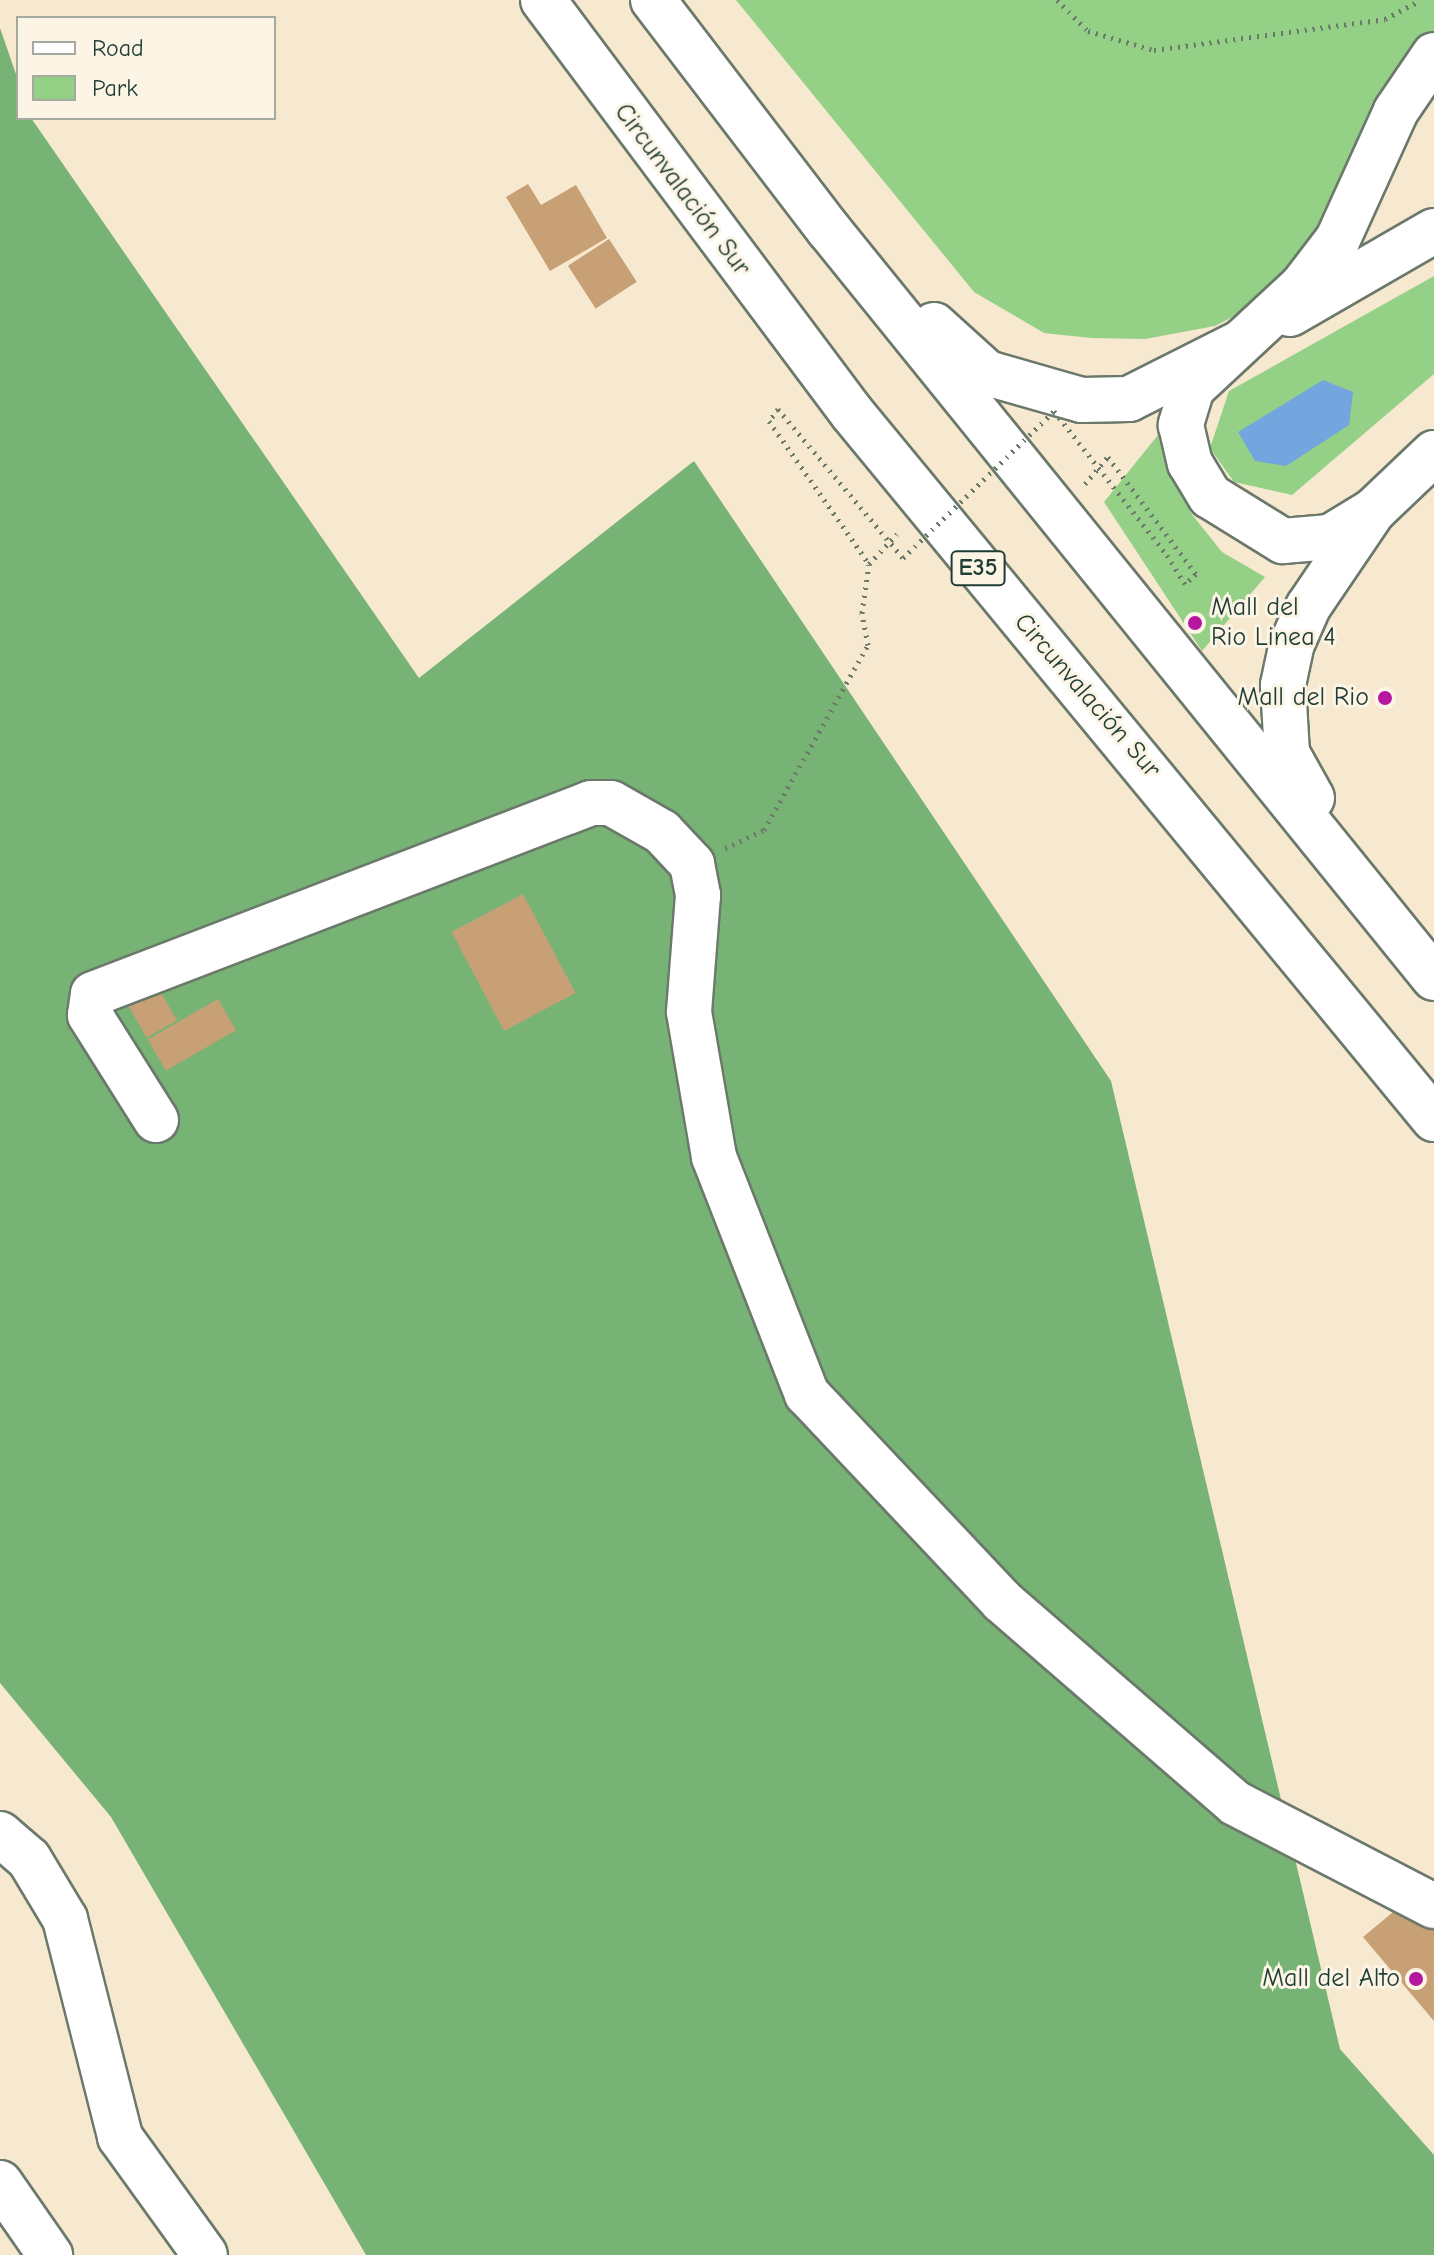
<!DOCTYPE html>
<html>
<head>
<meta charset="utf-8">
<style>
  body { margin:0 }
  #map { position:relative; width:1434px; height:2255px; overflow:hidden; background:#f7e8d0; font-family:"Comic Neue",sans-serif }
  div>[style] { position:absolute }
  .green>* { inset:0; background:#94d187 }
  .forest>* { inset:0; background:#77b374 }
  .water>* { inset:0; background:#73a5de }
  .building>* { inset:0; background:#c7a076; transform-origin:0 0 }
  .path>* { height:5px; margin-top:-2.5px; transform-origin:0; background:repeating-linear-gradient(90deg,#6b796b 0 2px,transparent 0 8px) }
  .roads { filter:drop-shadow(2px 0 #6b796b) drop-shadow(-2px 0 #6b796b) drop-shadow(0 2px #6b796b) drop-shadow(0 -2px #6b796b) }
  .minor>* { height:44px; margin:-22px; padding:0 22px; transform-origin:22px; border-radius:22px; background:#fff }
  .major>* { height:44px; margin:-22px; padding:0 22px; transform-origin:22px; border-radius:22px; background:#fff }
  .highway>* { height:44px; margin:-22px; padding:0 22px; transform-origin:22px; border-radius:22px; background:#fff }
  .path-bridge>* { height:5px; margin-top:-2.5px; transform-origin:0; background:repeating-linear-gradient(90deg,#6b796b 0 2px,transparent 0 8px) }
  .dots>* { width:22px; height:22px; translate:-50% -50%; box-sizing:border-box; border:4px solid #fcf5e5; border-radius:50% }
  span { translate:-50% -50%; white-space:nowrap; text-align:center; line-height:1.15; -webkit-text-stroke:6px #fcf5e5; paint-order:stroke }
  .shield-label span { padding:2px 6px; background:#fcf5e5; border:2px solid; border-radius:6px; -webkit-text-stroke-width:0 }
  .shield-label { font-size:24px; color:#1f3d34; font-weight:700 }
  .street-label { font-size:26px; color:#1f3d34 }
  .poi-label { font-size:26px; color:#1f3d34 }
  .left { translate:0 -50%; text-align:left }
  .right { translate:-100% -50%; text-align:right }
  .legend { position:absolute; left:16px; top:16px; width:260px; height:104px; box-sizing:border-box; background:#fcf5e5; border:2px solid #a4ab9e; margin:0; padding:10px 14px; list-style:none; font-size:24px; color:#1f3d34 }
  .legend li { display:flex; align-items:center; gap:16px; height:40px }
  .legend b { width:40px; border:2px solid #a4ab9e }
</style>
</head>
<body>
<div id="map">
  <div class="green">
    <div style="clip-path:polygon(736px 0,1434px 0,1434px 33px,1421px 44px,1326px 234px,1248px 309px,1215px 326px,1145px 339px,1091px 338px,1044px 333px,974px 292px)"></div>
    <div style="clip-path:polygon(1434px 276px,1434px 374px,1292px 495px,1234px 482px,1210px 448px,1229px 391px)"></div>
    <div style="clip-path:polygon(1162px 430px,1190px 512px,1222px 552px,1265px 577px,1202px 651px,1104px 502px)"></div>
  </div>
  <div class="forest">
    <div style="clip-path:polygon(0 28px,18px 80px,18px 118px,31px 118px,419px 678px,694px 461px,1111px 1081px,1340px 2049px,1434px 2155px,1434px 2255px,366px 2255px,111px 1817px,0 1683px)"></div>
  </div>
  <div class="water">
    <div style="clip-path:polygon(1323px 380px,1353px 392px,1349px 425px,1286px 466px,1255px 461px,1238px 432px)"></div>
  </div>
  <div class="building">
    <div style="clip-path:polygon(528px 184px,541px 205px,576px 185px,607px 238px,550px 271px,506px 197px)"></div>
    <div style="left:609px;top:239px;width:51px;height:49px;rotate:57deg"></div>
    <div style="left:523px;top:894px;width:112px;height:81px;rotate:62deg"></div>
    <div style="left:152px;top:977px;width:50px;height:35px;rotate:60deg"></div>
    <div style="left:218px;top:999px;width:36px;height:81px;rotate:60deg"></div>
    <div style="clip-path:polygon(1434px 1878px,1434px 2021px,1363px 1937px)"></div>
  </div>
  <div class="path">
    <div style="left:1057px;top:0;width:44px;rotate:45deg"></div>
    <div style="left:1088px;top:31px;width:69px;rotate:16.1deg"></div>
    <div style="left:1154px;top:50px;width:233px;rotate:-7.6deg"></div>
    <div style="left:1385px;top:19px;width:40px;rotate:-28deg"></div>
    <div style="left:778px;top:409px;width:15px;rotate:127deg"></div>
    <div style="left:769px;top:421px;width:174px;rotate:55deg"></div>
    <div style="left:869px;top:564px;width:41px;rotate:-47deg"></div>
    <div style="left:1085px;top:484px;width:35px;rotate:-50deg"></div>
    <div style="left:1108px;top:457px;width:146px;rotate:53.1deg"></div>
    <div style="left:1196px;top:574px;width:15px;rotate:138deg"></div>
    <div style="left:1185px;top:584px;width:34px;rotate:-122deg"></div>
    <div style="left:725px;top:848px;width:43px;rotate:-24.8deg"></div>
    <div style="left:764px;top:830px;width:212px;rotate:-60.7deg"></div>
    <div style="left:868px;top:645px;width:33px;rotate:-101deg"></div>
    <div style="left:862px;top:613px;width:49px;rotate:-81.9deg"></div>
  </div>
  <div class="roads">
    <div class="minor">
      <div style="left:156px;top:1120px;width:124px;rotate:-122.2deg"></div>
      <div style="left:90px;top:1015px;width:21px;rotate:-82deg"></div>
      <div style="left:93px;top:994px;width:533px;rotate:-20.98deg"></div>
      <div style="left:591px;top:803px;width:20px"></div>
      <div style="left:611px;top:803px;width:59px;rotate:29.6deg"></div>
      <div style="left:662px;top:832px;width:44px;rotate:46.8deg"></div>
      <div style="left:692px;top:864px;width:32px;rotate:79deg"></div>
      <div style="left:698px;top:895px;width:117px;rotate:94.4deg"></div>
      <div style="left:689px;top:1012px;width:147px;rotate:80.2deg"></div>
      <div style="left:714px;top:1157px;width:255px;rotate:68.6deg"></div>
      <div style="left:807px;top:1394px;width:284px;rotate:46.7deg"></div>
      <div style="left:1002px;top:1601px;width:308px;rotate:40.9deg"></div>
      <div style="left:1235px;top:1803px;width:224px;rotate:27.4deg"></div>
      <div style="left:0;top:1834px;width:38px;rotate:41deg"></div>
      <div style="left:29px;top:1859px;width:70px;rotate:59deg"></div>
      <div style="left:65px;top:1919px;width:225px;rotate:75.8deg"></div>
      <div style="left:120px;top:2137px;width:145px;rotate:54.2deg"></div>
      <div style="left:0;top:2183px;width:88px;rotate:55.2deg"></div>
    </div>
    <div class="major">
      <div style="left:1434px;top:55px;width:68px;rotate:124.2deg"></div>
      <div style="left:1396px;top:111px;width:141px;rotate:114.4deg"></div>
      <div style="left:1338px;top:239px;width:58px;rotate:127.3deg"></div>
      <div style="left:1303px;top:285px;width:151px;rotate:137.1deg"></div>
      <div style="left:1192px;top:388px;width:39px;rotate:107deg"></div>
      <div style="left:1181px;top:425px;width:39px;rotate:77deg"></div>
      <div style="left:1190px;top:463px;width:39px;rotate:59deg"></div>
      <div style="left:1210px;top:496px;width:86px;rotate:31.7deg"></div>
      <div style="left:1283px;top:541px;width:47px;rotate:-4.9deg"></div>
      <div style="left:1330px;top:537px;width:50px;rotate:-31.2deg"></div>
      <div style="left:1373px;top:511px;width:84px;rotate:-43.6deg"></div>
      <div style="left:1290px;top:314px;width:166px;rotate:-30deg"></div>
    </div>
    <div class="highway">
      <div style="left:543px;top:0;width:516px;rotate:53.2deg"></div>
      <div style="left:852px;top:413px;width:915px;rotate:50.5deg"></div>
      <div style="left:653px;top:0;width:290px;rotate:52.6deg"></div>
      <div style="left:829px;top:230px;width:962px;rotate:51.03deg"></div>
      <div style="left:934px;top:325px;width:72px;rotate:42.2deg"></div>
      <div style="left:987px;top:373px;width:99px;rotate:15.9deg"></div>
      <div style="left:1082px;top:400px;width:47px;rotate:-1.2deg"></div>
      <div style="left:1129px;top:399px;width:124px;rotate:-26.8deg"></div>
      <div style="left:1312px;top:798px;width:51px;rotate:-119.1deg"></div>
      <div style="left:1287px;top:753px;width:68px;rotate:-93.4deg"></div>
      <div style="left:1283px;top:685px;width:40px;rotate:-78deg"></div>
      <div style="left:1291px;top:646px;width:43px;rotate:-66.4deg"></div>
      <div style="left:1308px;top:607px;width:116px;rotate:-55.9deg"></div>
    </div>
  </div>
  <div class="path-bridge">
    <div style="left:778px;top:409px;width:194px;rotate:50deg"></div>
    <div style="left:903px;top:558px;width:211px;rotate:-44.2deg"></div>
    <div style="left:1054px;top:411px;width:183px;rotate:51.9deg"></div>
  </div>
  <div class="dots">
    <div style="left:1195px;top:623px;background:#b5179e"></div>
    <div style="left:1385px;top:698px;background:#b5179e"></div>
    <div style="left:1416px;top:1979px;background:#b5179e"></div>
  </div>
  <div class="shield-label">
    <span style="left:978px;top:568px">E35</span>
  </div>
  <div class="street-label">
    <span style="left:682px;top:190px;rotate:53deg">Circunvalación Sur</span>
    <span style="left:1087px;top:696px;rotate:49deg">Circunvalación Sur</span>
  </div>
  <div class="poi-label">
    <span class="left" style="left:1211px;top:623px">Mall del<br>Rio Linea 4</span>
    <span class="right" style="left:1369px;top:698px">Mall del Rio</span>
    <span class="right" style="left:1400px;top:1979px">Mall del Alto</span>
  </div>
  <ul class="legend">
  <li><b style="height:10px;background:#fff"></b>Road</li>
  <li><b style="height:22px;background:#94d187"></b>Park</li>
  </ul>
</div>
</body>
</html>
